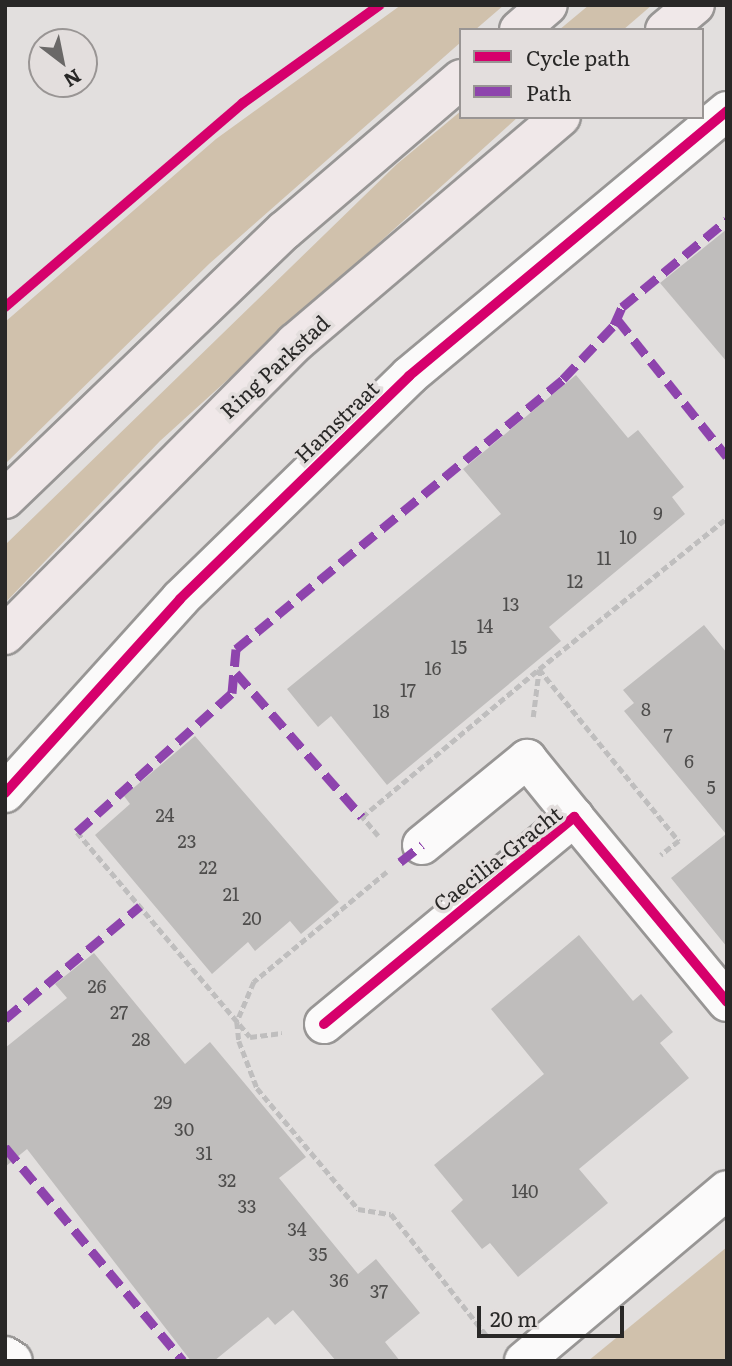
<!DOCTYPE html>
<html>
<head>
<meta charset="utf-8">
<style>
  body { margin:0 }
  #map { position:relative; width:732px; height:1366px; overflow:hidden; background:#e2dfde; font-family:Literata,serif }
  div>[style] { position:absolute }
  .green>* { inset:0; background:#d0c1ac }
  .building>* { inset:0; background:#bfbdbc }
  .path>* { height:4.5px; margin-top:-2.25px; transform-origin:0; background:repeating-linear-gradient(90deg,#bfbebe 0 7px,transparent 0 10.5px) }
  .roads { filter:drop-shadow(2px 0 #989695) drop-shadow(-2px 0 #989695) drop-shadow(0 2px #989695) drop-shadow(0 -2px #989695) }
  .minor>* { height:38px; margin:-19px; padding:0 19px; transform-origin:19px; border-radius:19px; background:#fbfafa }
  .tertiary>* { height:38px; margin:-19px; padding:0 19px; transform-origin:19px; border-radius:19px; background:#fbfafa }
  .trunk>* { height:38px; margin:-19px; padding:0 19px; transform-origin:19px; border-radius:19px; background:#f0e8e9 }
  .quiet>* { height:9px; margin-top:-4.5px; transform-origin:0; background:repeating-linear-gradient(90deg,#8e44ad 0 18px,transparent 0 27px) }
  .cycleway>* { height:10px; margin:-5px; padding:0 5px; transform-origin:5px; border-radius:5px; background:#d6006c }
  span { translate:-50% -50%; white-space:nowrap; text-align:center; line-height:1.15; -webkit-text-stroke:7px #e3dedd; paint-order:stroke }
  .number-label { font-size:18px; color:#4e4d4c }
  .number-label span { -webkit-text-stroke-width:0 }
  .street-label { font-size:21px; color:#292827 }
  .frame { position:absolute; inset:0; border:7px solid #292827; pointer-events:none }
  .legend { position:absolute; left:459px; top:28px; width:245px; height:91px; box-sizing:border-box; background:#e3dedd; border:2px solid #999594; margin:0; padding:9px 12px; list-style:none; font-size:21px; color:#292827 }
  .legend li { display:flex; align-items:center; gap:14px; height:35px }
  .legend b { width:35px; border:2px solid #999594 }
  .north { position:absolute; left:28px; top:28px; width:70px; height:70px; box-sizing:border-box; background:#e3dedd; border:2px solid #999594; border-radius:50%; rotate:148deg; font-size:19px; font-weight:700; line-height:28px; text-align:center; color:#292827 }
  .north::after { content:''; display:block; margin:auto; width:24px; height:32px; background:#6a6867; clip-path:polygon(50% 0,100% 100%,50% 72%,0 100%) }
  .scale { position:absolute; left:477px; top:1306px; width:147px; height:32px; box-sizing:border-box; border:4px solid #292827; border-top:0; padding-left:9px; font-size:21px; line-height:24px; white-space:nowrap; color:#292827; -webkit-text-stroke:5px #e3dedd; paint-order:stroke }
</style>
</head>
<body>
<div id="map">
  <div class="green">
    <div style="clip-path:polygon(401px 5px,504px 5px,475px 30px,461px 30px,461px 42px,209px 264px,5px 464px,5px 322px,216px 139px)"></div>
    <div style="clip-path:polygon(589px 5px,652px 5px,623px 30px,559px 30px)"></div>
    <div style="clip-path:polygon(461px 111px,461px 117px,518px 117px,160px 441px,5px 603px,5px 545px,397px 164px)"></div>
    <div style="clip-path:polygon(727px 1247px,727px 1361px,588px 1361px)"></div>
  </div>
  <div class="building">
    <div style="clip-path:polygon(727px 229px,727px 362px,660px 283px)"></div>
    <div style="clip-path:polygon(576px 375px,628px 438px,638px 430px,684px 487px,672px 497px,685px 514px,549px 627px,561px 641px,387px 785px,331px 716px,318px 727px,287px 689px,501px 514px,463px 469px)"></div>
    <div style="clip-path:polygon(704px 625px,727px 653px,727px 947px,671px 878px,726px 834px,624px 711px,634px 703px,623px 690px)"></div>
    <div style="clip-path:polygon(195px 736px,339px 902px,301px 934px,290px 921px,255px 951px,248px 942px,212px 974px,95px 835px,130px 804px,124px 796px)"></div>
    <div style="clip-path:polygon(579px 935px,633px 1001px,641px 994px,673px 1032px,660px 1043px,689px 1078px,579px 1169px,608px 1203px,518px 1277px,490px 1243px,482px 1249px,451px 1211px,463px 1200px,434px 1165px,544px 1074px,491px 1009px)"></div>
    <div style="clip-path:polygon(94px 953px,185px 1064px,210px 1042px,306px 1157px,279px 1178px,358px 1274px,376px 1259px,420px 1313px,385px 1342px,400px 1361px,336px 1361px,293px 1310px,275px 1325px,268px 1317px,214px 1361px,191px 1361px,27px 1149px,5px 1167px,5px 1048px,67px 998px,55px 984px)"></div>
  </div>
  <div class="path">
    <div style="left:533px;top:717px;width:48px;rotate:-82.9deg"></div>
    <div style="left:539px;top:669px;width:241px;rotate:-38.8deg"></div>
    <div style="left:77px;top:832px;width:268px;rotate:49.8deg"></div>
    <div style="left:250px;top:1037px;width:32px;rotate:-7deg"></div>
    <div style="left:378px;top:836px;width:25px;rotate:-130deg"></div>
    <div style="left:362px;top:817px;width:231px;rotate:-39.9deg"></div>
    <div style="left:539px;top:669px;width:222px;rotate:50.9deg"></div>
    <div style="left:679px;top:841px;width:23px;rotate:142deg"></div>
    <div style="left:387px;top:872px;width:173px;rotate:140.4deg"></div>
    <div style="left:254px;top:982px;width:43px;rotate:113deg"></div>
    <div style="left:237px;top:1022px;width:19px;rotate:84deg"></div>
    <div style="left:239px;top:1041px;width:50px;rotate:69deg"></div>
    <div style="left:257px;top:1088px;width:158px;rotate:50.1deg"></div>
    <div style="left:358px;top:1209px;width:33px;rotate:9deg"></div>
    <div style="left:391px;top:1214px;width:155px;rotate:51.8deg"></div>
  </div>
  <div class="roads">
    <div class="minor">
      <div style="left:422px;top:845px;width:136px;rotate:-39.3deg"></div>
      <div style="left:527px;top:759px;width:75px;rotate:51deg"></div>
      <div style="left:324px;top:1024px;width:325px;rotate:-39.6deg"></div>
      <div style="left:574px;top:817px;width:240px;rotate:50.4deg"></div>
      <div style="left:5px;top:1356px;width:9px;rotate:32deg"></div>
      <div style="left:524px;top:1361px;width:265px;rotate:-40.1deg"></div>
    </div>
    <div class="tertiary">
      <div style="left:5px;top:793px;width:261px;rotate:-47.9deg"></div>
      <div style="left:180px;top:599px;width:320px;rotate:-44.2deg"></div>
      <div style="left:409px;top:376px;width:414px;rotate:-39.8deg"></div>
    </div>
    <div class="trunk">
      <div style="left:519px;top:30px;width:38px;rotate:-41deg"></div>
      <div style="left:665px;top:30px;width:39px;rotate:-40deg"></div>
      <div style="left:5px;top:499px;width:388px;rotate:-43.9deg"></div>
      <div style="left:285px;top:230px;width:232px;rotate:-40.6deg"></div>
      <div style="left:5px;top:635px;width:412px;rotate:-45.2deg"></div>
      <div style="left:295px;top:343px;width:349px;rotate:-40.4deg"></div>
    </div>
  </div>
  <div class="quiet">
    <div style="left:617px;top:319px;width:176px;rotate:51.4deg"></div>
    <div style="left:236px;top:673px;width:191px;rotate:48.8deg"></div>
    <div style="left:77px;top:832px;width:208px;rotate:-41.9deg"></div>
    <div style="left:232px;top:693px;width:44px;rotate:-84.8deg"></div>
    <div style="left:236px;top:649px;width:424px;rotate:-39.5deg"></div>
    <div style="left:563px;top:379px;width:74px;rotate:-46.6deg"></div>
    <div style="left:614px;top:325px;width:20px;rotate:-66deg"></div>
    <div style="left:622px;top:307px;width:136px;rotate:-39.6deg"></div>
    <div style="left:400px;top:862px;width:28px;rotate:-38deg"></div>
    <div style="left:5px;top:1019px;width:176px;rotate:-39.9deg"></div>
    <div style="left:5px;top:1147px;width:278px;rotate:50.2deg"></div>
  </div>
  <div class="cycleway">
    <div style="left:5px;top:307px;width:313px;rotate:-40.6deg"></div>
    <div style="left:243px;top:103px;width:168px;rotate:-35.6deg"></div>
    <div style="left:5px;top:793px;width:261px;rotate:-47.9deg"></div>
    <div style="left:180px;top:599px;width:320px;rotate:-44.2deg"></div>
    <div style="left:409px;top:376px;width:414px;rotate:-39.8deg"></div>
    <div style="left:324px;top:1024px;width:325px;rotate:-39.6deg"></div>
    <div style="left:574px;top:817px;width:240px;rotate:50.4deg"></div>
  </div>
  <div class="number-label">
    <span style="left:658px;top:513px">9</span>
    <span style="left:628px;top:537px">10</span>
    <span style="left:604px;top:558px">11</span>
    <span style="left:575px;top:581px">12</span>
    <span style="left:511px;top:604px">13</span>
    <span style="left:485px;top:626px">14</span>
    <span style="left:459px;top:647px">15</span>
    <span style="left:433px;top:668px">16</span>
    <span style="left:408px;top:690px">17</span>
    <span style="left:646px;top:709px">8</span>
    <span style="left:381px;top:711px">18</span>
    <span style="left:668px;top:735px">7</span>
    <span style="left:689px;top:761px">6</span>
    <span style="left:711px;top:787px">5</span>
    <span style="left:165px;top:815px">24</span>
    <span style="left:187px;top:841px">23</span>
    <span style="left:208px;top:867px">22</span>
    <span style="left:231px;top:894px">21</span>
    <span style="left:252px;top:918px">20</span>
    <span style="left:97px;top:986px">26</span>
    <span style="left:119px;top:1012px">27</span>
    <span style="left:141px;top:1039px">28</span>
    <span style="left:163px;top:1102px">29</span>
    <span style="left:184px;top:1129px">30</span>
    <span style="left:204px;top:1153px">31</span>
    <span style="left:227px;top:1180px">32</span>
    <span style="left:525px;top:1191px">140</span>
    <span style="left:247px;top:1206px">33</span>
    <span style="left:297px;top:1229px">34</span>
    <span style="left:318px;top:1254px">35</span>
    <span style="left:339px;top:1280px">36</span>
    <span style="left:379px;top:1291px">37</span>
  </div>
  <div class="street-label">
    <span style="left:274px;top:366px;rotate:-43deg">Ring Parkstad</span>
    <span style="left:336px;top:421px;rotate:-44deg">Hamstraat</span>
    <span style="left:497px;top:858px;rotate:-38deg">Caecilia-Gracht</span>
  </div>
  <div class="frame"></div>
  <ul class="legend">
  <li><b style="height:9px;background:#d6006c"></b>Cycle path</li>
  <li><b style="height:9px;background:#8e44ad"></b>Path</li>
  </ul>
  <div class="north">N</div>
  <div class="scale">20 m</div>
</div>
</body>
</html>
